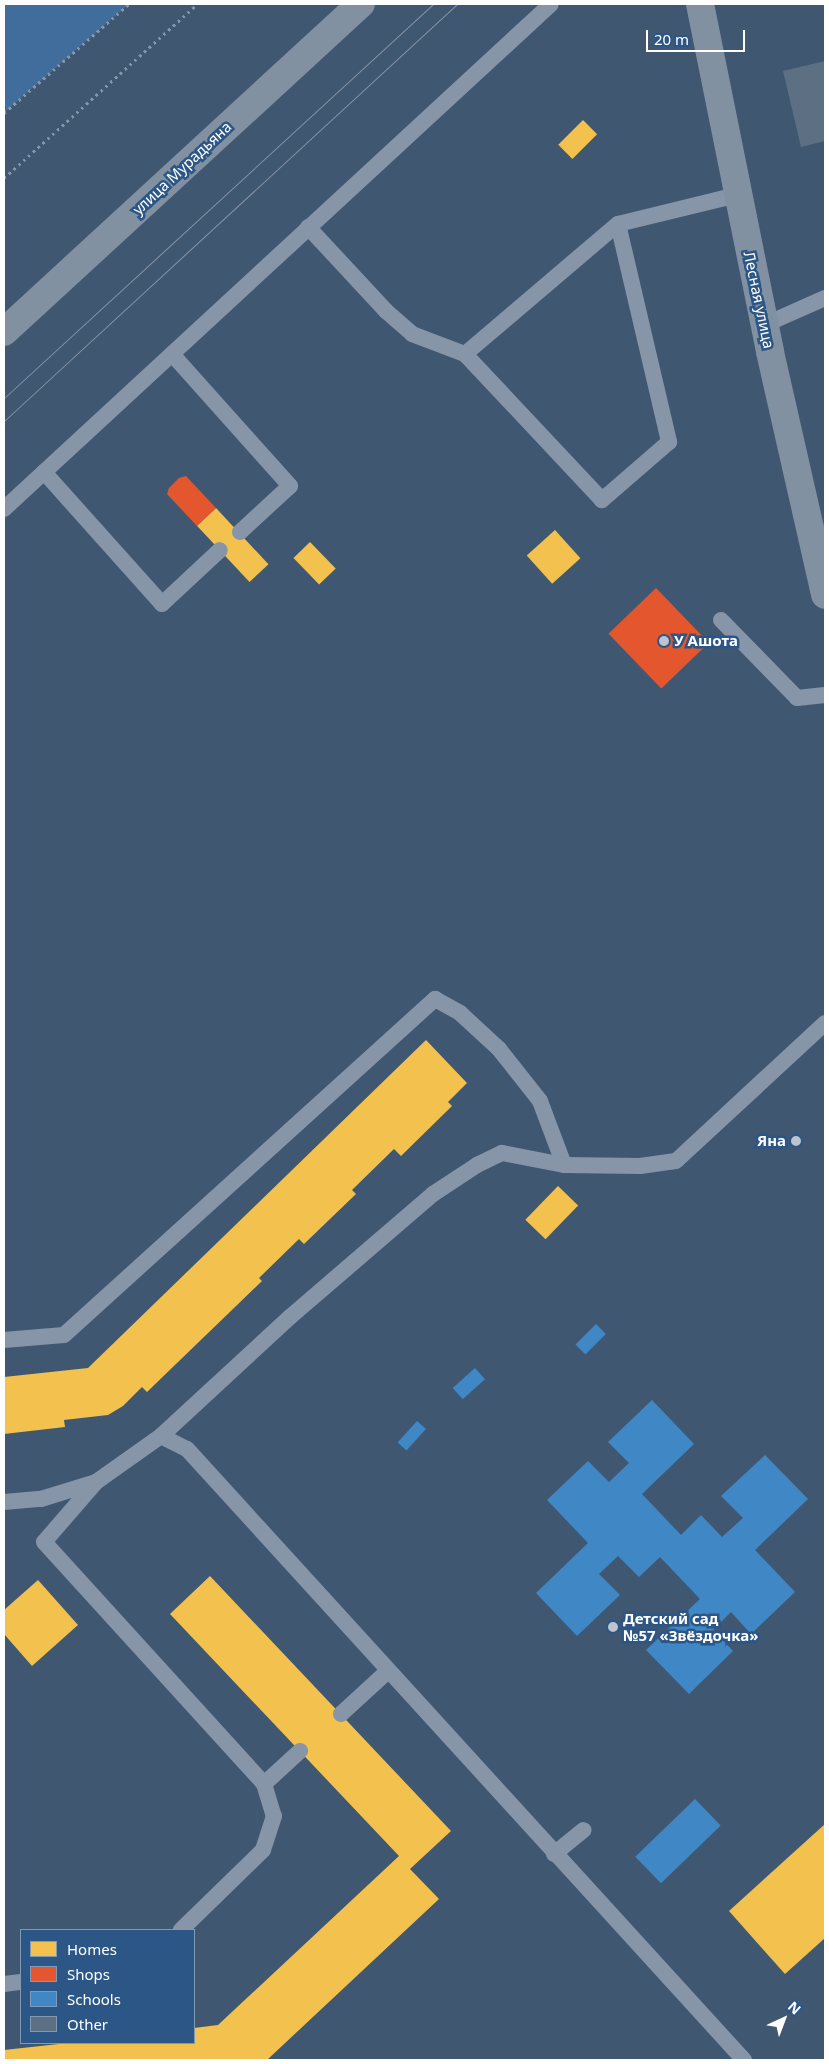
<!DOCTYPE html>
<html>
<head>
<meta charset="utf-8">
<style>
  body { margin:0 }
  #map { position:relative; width:829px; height:2064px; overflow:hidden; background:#405771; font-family:"Noto Sans",sans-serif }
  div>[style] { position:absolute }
  .green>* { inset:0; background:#406d9b }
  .homes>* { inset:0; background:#f2c14e; transform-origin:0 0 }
  .shops>* { inset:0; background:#e4572e; transform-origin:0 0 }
  .schools>* { inset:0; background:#3f88c5; transform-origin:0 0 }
  .building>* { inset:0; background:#5c6f83 }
  .path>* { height:3px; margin-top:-1.5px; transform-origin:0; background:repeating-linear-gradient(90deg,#8695a7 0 2.5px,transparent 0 6.5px) }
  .lane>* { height:16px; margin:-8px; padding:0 8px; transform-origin:8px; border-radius:8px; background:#8695a7 }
  .secondary>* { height:28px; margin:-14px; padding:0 14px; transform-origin:14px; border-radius:14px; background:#8191a2 }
  .tram>* { height:1px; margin:-0.5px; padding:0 0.5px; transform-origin:0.5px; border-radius:0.5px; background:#8694a5 }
  .dots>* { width:14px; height:14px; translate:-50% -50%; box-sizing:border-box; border:2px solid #2b5686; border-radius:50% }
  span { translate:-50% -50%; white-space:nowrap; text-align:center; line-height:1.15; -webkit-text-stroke:5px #2b5686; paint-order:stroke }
  .street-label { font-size:15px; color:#fff }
  .poi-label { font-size:15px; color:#fff; font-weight:700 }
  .left { translate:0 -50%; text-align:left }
  .right { translate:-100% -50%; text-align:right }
  .frame { position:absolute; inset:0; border:5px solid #fff; pointer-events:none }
  .legend { position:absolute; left:20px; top:1929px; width:175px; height:115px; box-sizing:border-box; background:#2b5686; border:1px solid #809ab6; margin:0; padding:6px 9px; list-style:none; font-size:15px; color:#fff }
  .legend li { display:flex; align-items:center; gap:10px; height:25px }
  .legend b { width:25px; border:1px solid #809ab6 }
  .north { position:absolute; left:759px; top:1994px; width:50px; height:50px; -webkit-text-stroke:4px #2b5686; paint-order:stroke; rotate:43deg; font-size:14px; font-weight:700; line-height:20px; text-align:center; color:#fff }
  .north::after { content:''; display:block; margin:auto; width:18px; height:22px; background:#fff; clip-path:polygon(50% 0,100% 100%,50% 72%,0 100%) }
  .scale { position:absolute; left:646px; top:30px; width:99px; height:22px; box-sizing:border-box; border:2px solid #fff; border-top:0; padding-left:6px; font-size:15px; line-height:18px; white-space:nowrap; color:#fff; -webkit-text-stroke:4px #2b5686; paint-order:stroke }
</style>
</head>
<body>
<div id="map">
  <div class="green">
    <div style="clip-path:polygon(4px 4px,129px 4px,4px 113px)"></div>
  </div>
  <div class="homes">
    <div style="left:583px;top:120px;width:20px;height:35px;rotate:45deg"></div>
    <div style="left:216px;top:508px;width:77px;height:26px;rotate:47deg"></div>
    <div style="left:555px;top:530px;width:38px;height:38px;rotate:48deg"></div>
    <div style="left:310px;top:542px;width:37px;height:23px;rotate:46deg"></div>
    <div style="clip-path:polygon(426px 1040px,467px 1083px,448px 1102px,452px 1106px,401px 1156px,394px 1149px,352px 1190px,356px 1194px,304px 1244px,299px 1239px,259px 1278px,262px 1281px,147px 1392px,142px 1387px,123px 1406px,108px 1415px,64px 1420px,65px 1427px,4px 1434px,4px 1377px,88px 1368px)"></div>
    <div style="left:558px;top:1186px;width:28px;height:47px;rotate:44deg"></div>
    <div style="clip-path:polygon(210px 1576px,451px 1831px,410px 1869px,439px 1899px,267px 2060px,4px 2060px,4px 2050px,68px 2043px,194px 2043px,194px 2028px,218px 2025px,399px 1856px,170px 1614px)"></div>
    <div style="clip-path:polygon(38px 1580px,78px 1625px,32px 1666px,4px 1634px,4px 1610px)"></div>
    <div style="clip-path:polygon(825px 1824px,825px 1938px,785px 1974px,729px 1911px)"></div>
  </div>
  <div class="shops">
    <div style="clip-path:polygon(186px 476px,216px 508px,197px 526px,167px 494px,169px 488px,179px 478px)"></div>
    <div style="left:656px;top:588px;width:76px;height:66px;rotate:46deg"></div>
  </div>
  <div class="schools">
    <div style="left:596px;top:1324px;width:14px;height:29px;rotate:45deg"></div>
    <div style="left:475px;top:1368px;width:15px;height:30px;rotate:48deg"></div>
    <div style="clip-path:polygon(652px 1400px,694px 1444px,642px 1494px,681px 1535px,701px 1515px,722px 1537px,743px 1518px,721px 1496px,765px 1455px,808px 1499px,755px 1550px,795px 1592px,751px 1634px,731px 1612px,713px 1630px,733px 1651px,689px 1694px,646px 1650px,700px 1599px,660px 1557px,639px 1577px,618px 1556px,599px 1574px,620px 1595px,577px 1636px,536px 1593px,588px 1543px,547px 1500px,588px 1461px,609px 1482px,629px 1463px,608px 1442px)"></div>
    <div style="left:417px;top:1421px;width:12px;height:29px;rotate:42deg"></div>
    <div style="left:695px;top:1799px;width:37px;height:83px;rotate:46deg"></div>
  </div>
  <div class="building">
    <div style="clip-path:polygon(825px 61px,825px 141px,801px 147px,783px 71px)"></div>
  </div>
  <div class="path">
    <div style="left:4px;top:113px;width:166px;rotate:-41.1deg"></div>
    <div style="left:4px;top:178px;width:260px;rotate:-42deg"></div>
  </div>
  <div class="lane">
    <div style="left:618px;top:224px;width:224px;rotate:76.8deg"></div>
    <div style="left:669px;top:442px;width:89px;rotate:139.1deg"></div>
    <div style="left:602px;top:500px;width:200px;rotate:-133.2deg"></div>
    <div style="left:465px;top:354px;width:201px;rotate:-40.4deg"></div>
    <div style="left:618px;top:224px;width:122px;rotate:-13.7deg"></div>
    <div style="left:308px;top:227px;width:115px;rotate:47.1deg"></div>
    <div style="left:386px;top:311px;width:35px;rotate:41deg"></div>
    <div style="left:412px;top:334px;width:57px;rotate:20.7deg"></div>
    <div style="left:764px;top:325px;width:67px;rotate:-23.9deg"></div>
    <div style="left:172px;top:354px;width:177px;rotate:48.2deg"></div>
    <div style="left:290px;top:486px;width:68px;rotate:137.4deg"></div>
    <div style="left:44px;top:472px;width:177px;rotate:48.2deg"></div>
    <div style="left:162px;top:604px;width:79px;rotate:-43deg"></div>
    <div style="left:4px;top:509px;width:744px;rotate:-42.71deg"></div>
    <div style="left:721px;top:620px;width:109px;rotate:45.7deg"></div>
    <div style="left:797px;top:698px;width:28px;rotate:-6deg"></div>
    <div style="left:4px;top:1340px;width:60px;rotate:-4.8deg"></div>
    <div style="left:64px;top:1335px;width:501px;rotate:-42.17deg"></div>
    <div style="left:435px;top:999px;width:29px;rotate:29deg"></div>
    <div style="left:460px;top:1013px;width:53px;rotate:42.7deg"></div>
    <div style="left:499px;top:1049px;width:66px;rotate:51.7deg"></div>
    <div style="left:540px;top:1101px;width:68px;rotate:69.4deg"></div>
    <div style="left:161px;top:1436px;width:29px;rotate:27deg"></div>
    <div style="left:187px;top:1449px;width:827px;rotate:47.65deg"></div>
    <div style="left:96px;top:1482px;width:79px;rotate:130.9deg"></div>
    <div style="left:44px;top:1542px;width:327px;rotate:47.7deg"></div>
    <div style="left:264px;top:1784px;width:34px;rotate:73deg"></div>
    <div style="left:274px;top:1816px;width:36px;rotate:108deg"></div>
    <div style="left:263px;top:1850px;width:115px;rotate:135.7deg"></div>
    <div style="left:4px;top:1502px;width:37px;rotate:-5deg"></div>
    <div style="left:41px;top:1499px;width:58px;rotate:-17.2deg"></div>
    <div style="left:96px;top:1482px;width:80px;rotate:-35.3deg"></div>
    <div style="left:161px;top:1436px;width:176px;rotate:-42.7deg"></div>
    <div style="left:290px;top:1317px;width:189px;rotate:-40.7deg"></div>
    <div style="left:433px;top:1194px;width:53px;rotate:-33.4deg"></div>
    <div style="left:477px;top:1165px;width:28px;rotate:-26deg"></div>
    <div style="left:502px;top:1153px;width:63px;rotate:11deg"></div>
    <div style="left:564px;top:1165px;width:76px;rotate:0.8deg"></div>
    <div style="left:640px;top:1166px;width:36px;rotate:-8deg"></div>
    <div style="left:676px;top:1161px;width:203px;rotate:-42.8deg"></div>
    <div style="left:341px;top:1714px;width:64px;rotate:-42.5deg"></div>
    <div style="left:264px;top:1784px;width:49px;rotate:-42.5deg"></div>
    <div style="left:554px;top:1854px;width:38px;rotate:-39deg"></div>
    <div style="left:4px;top:1984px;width:17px;rotate:-7deg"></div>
  </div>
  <div class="secondary">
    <div style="left:700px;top:4px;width:355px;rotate:78.6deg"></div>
    <div style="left:770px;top:352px;width:249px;rotate:77.2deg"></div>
    <div style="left:4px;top:332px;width:485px;rotate:-42.6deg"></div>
  </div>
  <div class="tram">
    <div style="left:4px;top:398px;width:582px;rotate:-42.56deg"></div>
    <div style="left:4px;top:421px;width:616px;rotate:-42.63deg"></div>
  </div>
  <div class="dots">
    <div style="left:664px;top:641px;background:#bcc4cd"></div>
    <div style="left:796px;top:1141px;background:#bcc4cd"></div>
    <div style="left:613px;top:1627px;background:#bcc4cd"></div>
  </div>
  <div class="street-label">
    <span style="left:182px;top:168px;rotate:-43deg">улица Мурадьяна</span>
    <span style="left:759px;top:300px;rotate:78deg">Лесная улица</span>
  </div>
  <div class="poi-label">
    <span class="left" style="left:674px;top:641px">У Ашота</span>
    <span class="right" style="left:786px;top:1141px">Яна</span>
    <span class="left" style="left:623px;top:1627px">Детский сад<br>№57 «Звёздочка»</span>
  </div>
  <div class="frame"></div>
  <ul class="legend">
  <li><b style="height:14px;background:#f2c14e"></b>Homes</li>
  <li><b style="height:14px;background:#e4572e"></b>Shops</li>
  <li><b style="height:14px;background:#3f88c5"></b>Schools</li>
  <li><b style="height:14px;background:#5c6f83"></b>Other</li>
  </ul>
  <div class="north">N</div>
  <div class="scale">20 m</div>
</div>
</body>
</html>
